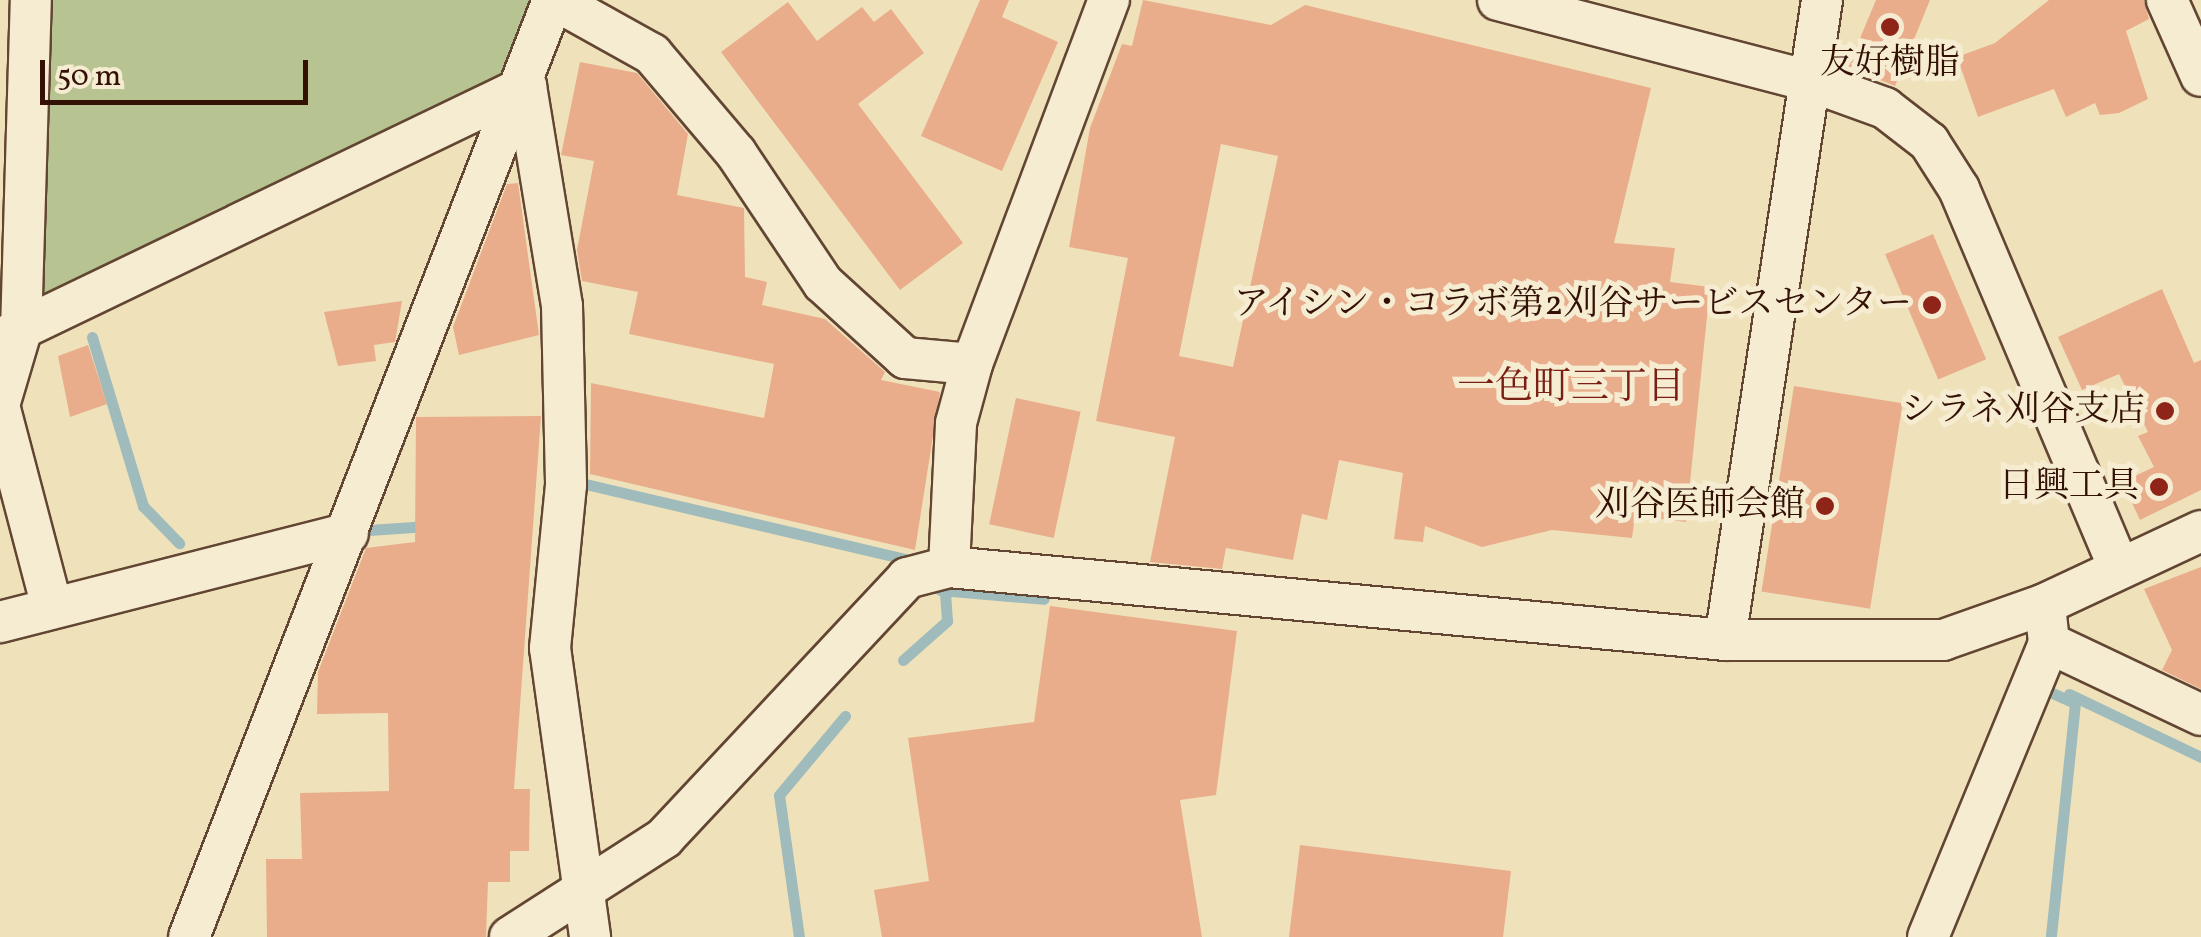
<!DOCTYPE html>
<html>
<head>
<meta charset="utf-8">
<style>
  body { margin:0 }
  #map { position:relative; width:2201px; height:937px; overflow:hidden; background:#efe2ba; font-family:Vollkorn,"Noto Serif JP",serif }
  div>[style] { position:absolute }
  .green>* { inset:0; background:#b7c491 }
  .stream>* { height:11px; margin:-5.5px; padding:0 5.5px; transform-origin:5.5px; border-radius:5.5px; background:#9fbbbb }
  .building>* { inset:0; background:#e9ad8c; transform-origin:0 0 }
  .roads { filter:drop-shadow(2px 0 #624532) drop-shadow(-2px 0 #624532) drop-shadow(0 2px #624532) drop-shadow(0 -2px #624532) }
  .minor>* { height:40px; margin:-20px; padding:0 20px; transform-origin:20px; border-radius:20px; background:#f5ecd2 }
  .dots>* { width:28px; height:28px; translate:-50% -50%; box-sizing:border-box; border:5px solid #f5ecd2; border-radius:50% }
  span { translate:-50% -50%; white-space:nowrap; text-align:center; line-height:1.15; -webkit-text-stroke:10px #f5ecd2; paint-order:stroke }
  .poi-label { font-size:35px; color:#331105 }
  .right { translate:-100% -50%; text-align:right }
  .neighbourhood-label { font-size:38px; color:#7a1f14 }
  .scale { position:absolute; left:40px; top:60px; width:268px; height:45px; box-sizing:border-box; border:5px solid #331105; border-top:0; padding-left:12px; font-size:30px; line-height:35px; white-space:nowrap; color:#331105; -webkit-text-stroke:8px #f5ecd2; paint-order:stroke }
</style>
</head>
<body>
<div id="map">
  <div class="green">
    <div style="clip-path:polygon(51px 0,531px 0,513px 78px,57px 304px,40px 293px)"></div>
  </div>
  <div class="stream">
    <div style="left:92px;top:337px;width:177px;rotate:73.2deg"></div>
    <div style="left:143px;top:506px;width:52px;rotate:45.8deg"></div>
    <div style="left:577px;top:482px;width:346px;rotate:13.2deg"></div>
    <div style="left:369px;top:530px;width:59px;rotate:-3.9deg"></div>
    <div style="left:940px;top:590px;width:104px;rotate:4.9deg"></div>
    <div style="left:903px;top:660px;width:59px;rotate:-41.6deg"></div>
    <div style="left:947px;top:621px;width:28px;rotate:-94deg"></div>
    <div style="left:2050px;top:692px;width:27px;rotate:24deg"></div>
    <div style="left:2075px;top:703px;width:235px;rotate:95.9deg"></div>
    <div style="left:2069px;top:694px;width:146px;rotate:25.5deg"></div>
    <div style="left:799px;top:937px;width:143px;rotate:-98deg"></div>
    <div style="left:779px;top:795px;width:103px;rotate:-50.1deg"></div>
  </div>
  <div class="building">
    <div style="clip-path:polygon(980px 0,1009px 0,1002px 17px,1058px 42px,1002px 171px,921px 136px)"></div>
    <div style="clip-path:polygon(evenodd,1143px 0,1271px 25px,1305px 5px,1651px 88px,1614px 243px,1675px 248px,1670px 282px,1710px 287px,1686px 522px,1635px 516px,1632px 538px,1552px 530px,1482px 547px,1425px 526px,1423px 542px,1394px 539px,1403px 473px,1339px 460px,1327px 520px,1302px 514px,1293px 560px,1226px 548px,1222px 569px,1150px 562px,1175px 437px,1096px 421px,1128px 258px,1069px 247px,1090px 128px,1122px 44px,1132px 46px,1143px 0,1221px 144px,1278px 156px,1233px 367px,1179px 356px,1221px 144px)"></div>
    <div style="clip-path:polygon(1876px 0,1930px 0,1895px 86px,1848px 67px)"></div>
    <div style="clip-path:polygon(2049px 0,2144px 0,2149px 19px,2126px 31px,2148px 99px,2119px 113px,2100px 115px,2095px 103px,2066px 117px,2054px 89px,1978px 117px,1957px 57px,1995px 43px)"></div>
    <div style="clip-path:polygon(788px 2px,817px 41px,862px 7px,874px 22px,891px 9px,924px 53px,858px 104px,963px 243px,900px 290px,721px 52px)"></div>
    <div style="clip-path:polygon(580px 62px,637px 73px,688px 134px,677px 195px,744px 208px,745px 277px,767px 282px,762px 305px,825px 319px,885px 372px,881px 380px,940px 392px,915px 550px,590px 474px,591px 383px,764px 418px,774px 364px,629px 334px,638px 292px,582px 281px,577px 250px,594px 161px,561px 155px)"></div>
    <div style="clip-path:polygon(518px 183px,539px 335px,459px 355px,453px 327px,507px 184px)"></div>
    <div style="left:1933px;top:234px;width:136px;height:52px;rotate:67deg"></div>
    <div style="clip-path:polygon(2162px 289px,2194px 363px,2201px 360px,2201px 490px,2140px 520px,2122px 482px,2154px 467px,2138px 436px,2148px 432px,2119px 374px,2082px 390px,2058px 337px)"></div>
    <div style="clip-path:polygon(402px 301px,395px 342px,374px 345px,376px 361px,338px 366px,324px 312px)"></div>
    <div style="clip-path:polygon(88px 345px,107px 404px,70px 417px,58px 356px)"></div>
    <div style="left:1794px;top:386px;width:110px;height:208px;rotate:9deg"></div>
    <div style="left:1016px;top:398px;width:66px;height:129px;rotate:12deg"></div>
    <div style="clip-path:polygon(541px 416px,514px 789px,530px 789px,529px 851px,510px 851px,510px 882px,488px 882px,486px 937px,267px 937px,266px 859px,302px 859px,300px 793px,389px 791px,388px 713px,317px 714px,318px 672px,366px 548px,415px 542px,416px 417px)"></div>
    <div style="clip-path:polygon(2201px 567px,2201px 689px,2162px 670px,2172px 650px,2144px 589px)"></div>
    <div style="clip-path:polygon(1050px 606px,1237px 631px,1216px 795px,1180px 800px,1202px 937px,882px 937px,874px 890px,929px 881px,908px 738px,1034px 722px)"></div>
    <div style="clip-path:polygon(1300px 845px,1511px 871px,1503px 937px,1289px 937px)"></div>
  </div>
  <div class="roads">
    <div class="minor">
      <div style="left:555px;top:0;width:111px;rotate:29.1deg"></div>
      <div style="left:652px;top:54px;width:130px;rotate:49.7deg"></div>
      <div style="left:736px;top:153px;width:156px;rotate:56.2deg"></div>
      <div style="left:823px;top:283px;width:111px;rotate:42.4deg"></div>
      <div style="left:905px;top:358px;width:67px;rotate:5.1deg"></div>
      <div style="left:1498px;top:0;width:322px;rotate:14.6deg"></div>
      <div style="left:1810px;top:81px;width:80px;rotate:19.8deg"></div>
      <div style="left:1885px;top:108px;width:56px;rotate:37.7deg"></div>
      <div style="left:1929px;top:142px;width:56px;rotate:57.4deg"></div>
      <div style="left:1959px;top:189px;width:410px;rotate:67.1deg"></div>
      <div style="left:2167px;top:0;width:83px;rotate:65.9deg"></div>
      <div style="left:0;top:339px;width:584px;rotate:-25.69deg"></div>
      <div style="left:526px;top:86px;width:223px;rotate:80.7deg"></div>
      <div style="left:562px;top:306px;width:179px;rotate:88.7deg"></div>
      <div style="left:566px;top:485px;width:164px;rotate:95.6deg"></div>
      <div style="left:550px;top:648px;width:292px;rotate:82.1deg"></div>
      <div style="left:0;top:402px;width:74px;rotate:-73.5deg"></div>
      <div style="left:21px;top:331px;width:331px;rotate:-88.3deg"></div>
      <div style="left:0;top:409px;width:205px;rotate:75.3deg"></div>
      <div style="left:949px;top:567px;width:144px;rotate:-87.2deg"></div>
      <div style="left:956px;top:423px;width:61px;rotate:-74.8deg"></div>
      <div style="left:972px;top:364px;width:389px;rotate:-69.4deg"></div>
      <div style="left:0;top:622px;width:359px;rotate:-14.3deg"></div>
      <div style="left:1725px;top:640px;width:647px;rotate:-81.38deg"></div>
      <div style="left:2049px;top:643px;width:168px;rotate:25.3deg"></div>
      <div style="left:189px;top:937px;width:1005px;rotate:-68.77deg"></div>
      <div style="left:510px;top:937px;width:183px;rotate:-32.7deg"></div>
      <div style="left:664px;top:838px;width:356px;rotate:-46.9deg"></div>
      <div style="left:907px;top:578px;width:43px;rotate:-14.7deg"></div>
      <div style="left:949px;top:567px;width:779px;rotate:5.37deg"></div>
      <div style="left:1725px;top:640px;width:218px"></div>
      <div style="left:1943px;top:640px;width:108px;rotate:-19.4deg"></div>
      <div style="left:1928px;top:937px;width:318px;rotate:-67.6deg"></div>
      <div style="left:2049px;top:643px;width:39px;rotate:-96deg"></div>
      <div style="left:2045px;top:604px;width:172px;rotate:-25.1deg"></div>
    </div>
  </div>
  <div class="dots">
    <div style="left:1890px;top:27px;background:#8f2418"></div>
    <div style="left:1932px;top:305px;background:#8f2418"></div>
    <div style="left:2165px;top:411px;background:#8f2418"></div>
    <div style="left:2159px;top:487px;background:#8f2418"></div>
    <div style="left:1825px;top:506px;background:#8f2418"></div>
  </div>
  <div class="poi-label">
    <span style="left:1890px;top:64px">友好樹脂</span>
    <span class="right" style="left:1912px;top:305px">アイシン・コラボ第2刈谷サービスセンター</span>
    <span class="right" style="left:2145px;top:411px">シラネ刈谷支店</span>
    <span class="right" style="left:2139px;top:487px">日興工具</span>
    <span class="right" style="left:1805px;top:506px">刈谷医師会館</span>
  </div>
  <div class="neighbourhood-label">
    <span style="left:1571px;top:389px">一色町三丁目</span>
  </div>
  <div class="scale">50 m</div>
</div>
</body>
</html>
